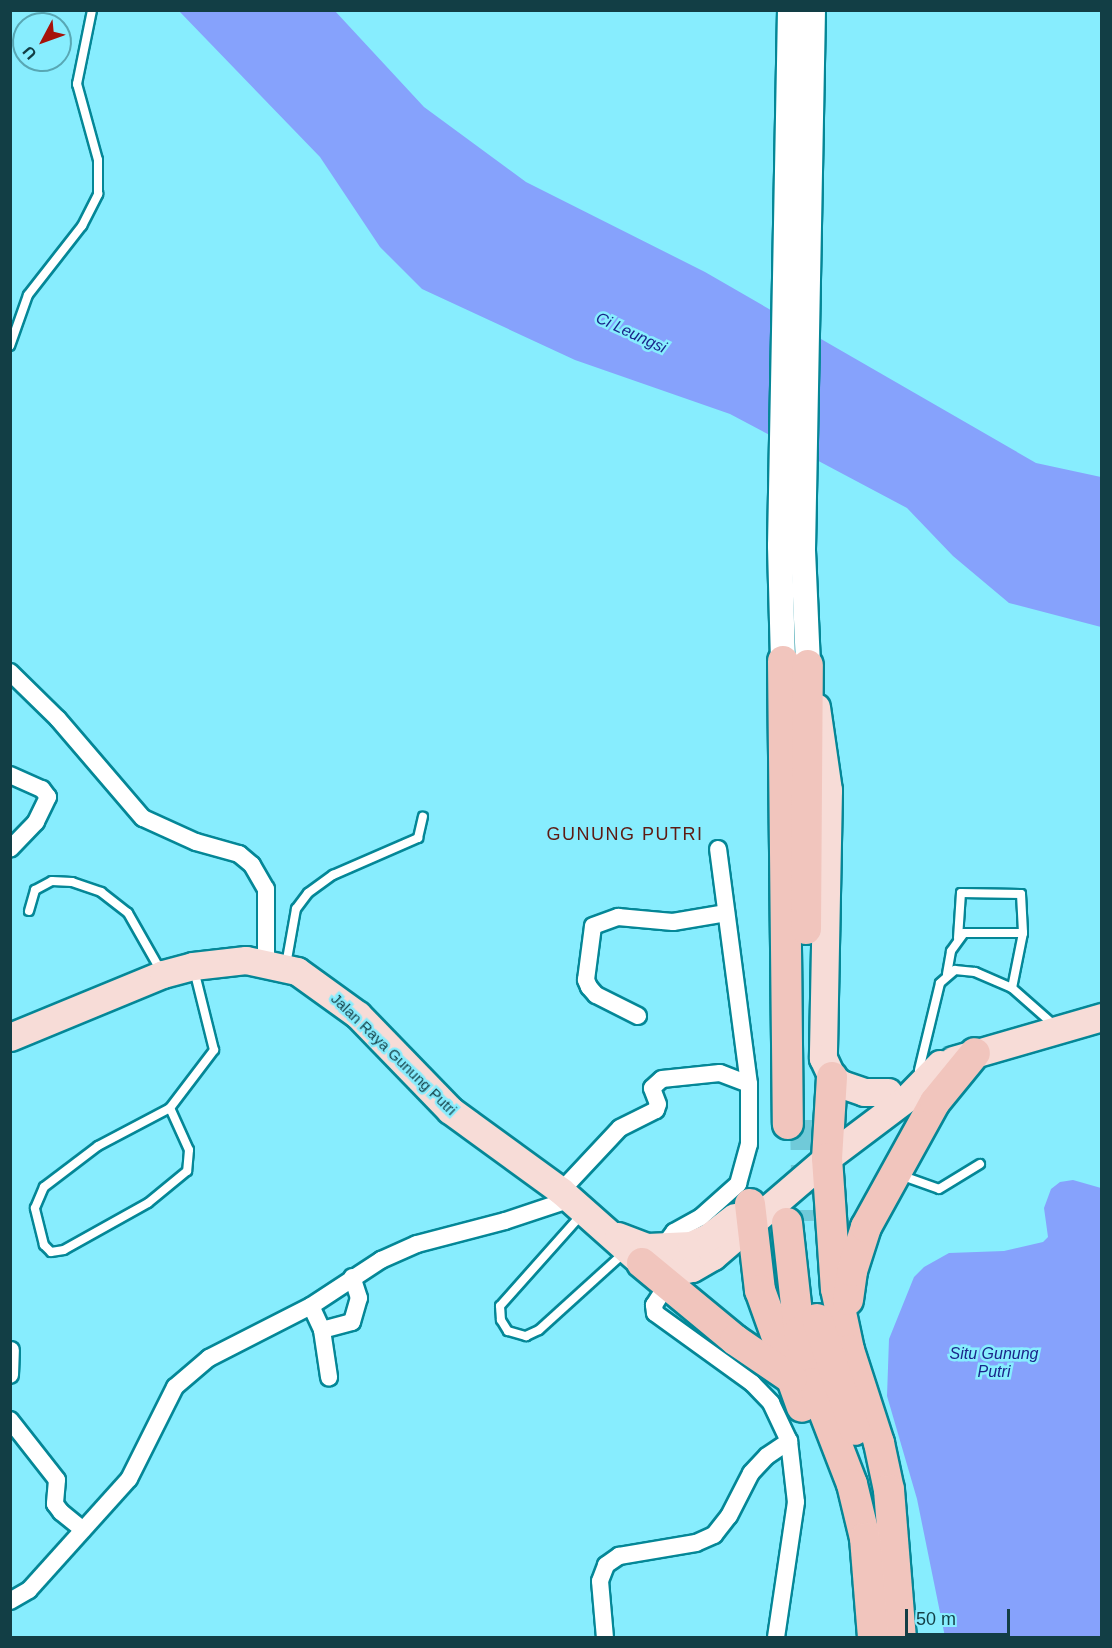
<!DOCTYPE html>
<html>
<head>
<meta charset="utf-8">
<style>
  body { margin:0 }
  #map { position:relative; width:1112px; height:1648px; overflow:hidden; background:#87edfe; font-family:Helvetica,sans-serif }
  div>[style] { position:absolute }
  .water>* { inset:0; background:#86a2fc }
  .highway-tunnel>* { height:30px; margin-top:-15px; transform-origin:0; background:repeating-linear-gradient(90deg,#70cad9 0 30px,transparent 0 45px) }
  .roads { filter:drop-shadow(2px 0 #048797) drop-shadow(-2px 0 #048797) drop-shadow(0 2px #048797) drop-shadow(0 -2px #048797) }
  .lane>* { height:8px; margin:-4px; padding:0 4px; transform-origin:4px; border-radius:4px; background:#fff }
  .street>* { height:16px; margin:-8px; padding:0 8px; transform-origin:8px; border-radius:8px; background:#fff }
  .secondary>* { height:24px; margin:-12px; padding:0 12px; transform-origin:12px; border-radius:12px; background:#fff }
  .primary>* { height:27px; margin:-13.5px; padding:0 13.5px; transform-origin:13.5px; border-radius:13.5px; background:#f7dcd7 }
  .highway>* { height:30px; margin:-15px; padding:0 15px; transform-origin:15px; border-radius:15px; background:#f1c5bd }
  span { translate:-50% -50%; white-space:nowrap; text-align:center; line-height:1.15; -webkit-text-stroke:5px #87edfe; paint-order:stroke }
  .street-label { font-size:15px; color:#123e45 }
  .water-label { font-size:16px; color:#1a258a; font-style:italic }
  .quarter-label { font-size:18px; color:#5e1b13; letter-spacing:1.5px }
  .frame { position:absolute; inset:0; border:12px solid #123e45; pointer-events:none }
  .north { position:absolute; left:12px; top:12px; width:60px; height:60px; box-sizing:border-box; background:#87edfe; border:2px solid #58a7b4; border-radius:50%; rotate:229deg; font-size:16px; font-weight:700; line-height:24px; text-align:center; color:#123e45 }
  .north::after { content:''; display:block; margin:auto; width:21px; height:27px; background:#a6130a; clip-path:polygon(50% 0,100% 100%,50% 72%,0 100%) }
  .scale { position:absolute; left:905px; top:1609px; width:105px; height:27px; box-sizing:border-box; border:3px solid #123e45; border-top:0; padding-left:8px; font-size:18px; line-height:21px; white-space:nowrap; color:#123e45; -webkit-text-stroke:4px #87edfe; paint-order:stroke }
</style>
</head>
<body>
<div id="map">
  <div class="water">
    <div style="clip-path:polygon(179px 11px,335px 11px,424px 107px,526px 182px,705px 272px,1036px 463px,1101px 477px,1101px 627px,1009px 603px,953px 556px,907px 508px,730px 414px,575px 360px,422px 289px,380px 247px,320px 157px)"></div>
    <div style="clip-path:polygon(1073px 1180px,1101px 1188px,1101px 1637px,945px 1637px,917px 1499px,887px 1396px,889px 1339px,914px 1277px,924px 1267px,949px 1253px,1004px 1251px,1043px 1242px,1048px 1237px,1044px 1208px,1051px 1189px,1060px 1182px)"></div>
  </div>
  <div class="highway-tunnel">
    <div style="left:805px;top:1120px;width:101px;rotate:88.9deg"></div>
  </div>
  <div class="roads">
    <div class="lane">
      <div style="left:10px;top:346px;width:54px;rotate:-70.6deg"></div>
      <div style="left:28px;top:295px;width:88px;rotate:-52deg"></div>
      <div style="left:82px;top:226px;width:36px;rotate:-63deg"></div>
      <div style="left:98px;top:194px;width:34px;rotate:-90deg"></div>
      <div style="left:98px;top:160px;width:79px;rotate:-105.4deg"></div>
      <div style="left:77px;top:84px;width:76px;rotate:-78.5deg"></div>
      <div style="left:29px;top:911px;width:22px;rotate:-74deg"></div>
      <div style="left:35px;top:890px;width:19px;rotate:-28deg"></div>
      <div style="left:52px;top:881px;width:20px;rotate:3deg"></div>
      <div style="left:72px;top:882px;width:31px;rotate:19deg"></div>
      <div style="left:101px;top:892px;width:34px;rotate:38deg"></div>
      <div style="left:128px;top:913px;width:67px;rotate:60.4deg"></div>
      <div style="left:958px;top:938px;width:45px;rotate:-86.2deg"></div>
      <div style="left:961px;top:893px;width:60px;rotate:1deg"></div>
      <div style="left:1021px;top:894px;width:39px;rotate:87deg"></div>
      <div style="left:1023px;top:933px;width:56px;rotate:101.3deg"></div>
      <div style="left:286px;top:965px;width:57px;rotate:-79.9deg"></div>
      <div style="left:296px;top:909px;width:20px;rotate:-53deg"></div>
      <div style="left:308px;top:893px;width:31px;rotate:-36deg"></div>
      <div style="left:333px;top:875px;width:93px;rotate:-23.5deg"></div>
      <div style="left:418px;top:838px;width:22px;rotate:-77deg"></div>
      <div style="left:947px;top:974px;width:23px;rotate:-80deg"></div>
      <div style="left:951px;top:951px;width:22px;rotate:-54deg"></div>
      <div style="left:964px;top:933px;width:59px"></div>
      <div style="left:919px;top:1070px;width:89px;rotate:-76.4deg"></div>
      <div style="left:940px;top:983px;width:20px;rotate:-41deg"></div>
      <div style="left:955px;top:970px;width:20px;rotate:6deg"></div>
      <div style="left:975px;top:972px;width:40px;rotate:23.4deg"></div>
      <div style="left:1012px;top:988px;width:56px;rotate:41.4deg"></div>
      <div style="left:170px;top:1108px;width:46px;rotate:65.7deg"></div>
      <div style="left:189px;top:1150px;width:21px;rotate:95deg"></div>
      <div style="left:187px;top:1171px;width:50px;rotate:140.6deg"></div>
      <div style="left:148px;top:1203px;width:96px;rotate:150.8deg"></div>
      <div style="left:64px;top:1250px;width:13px;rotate:171deg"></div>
      <div style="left:51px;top:1252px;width:10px;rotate:-135deg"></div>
      <div style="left:44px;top:1245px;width:38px;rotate:-104deg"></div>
      <div style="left:35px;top:1208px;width:23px;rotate:-67deg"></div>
      <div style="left:44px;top:1187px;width:68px;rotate:-37.2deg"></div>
      <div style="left:98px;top:1146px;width:81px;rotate:-27.8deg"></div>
      <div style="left:170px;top:1108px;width:73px;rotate:-52.8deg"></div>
      <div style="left:214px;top:1050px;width:82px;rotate:-104deg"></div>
      <div style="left:900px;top:1175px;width:41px;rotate:19.7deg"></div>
      <div style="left:939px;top:1189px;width:48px;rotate:-31.4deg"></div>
      <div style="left:582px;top:1214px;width:123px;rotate:131.7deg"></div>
      <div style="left:500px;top:1306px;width:14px;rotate:86deg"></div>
      <div style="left:501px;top:1320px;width:13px;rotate:58deg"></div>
      <div style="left:508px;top:1331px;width:19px;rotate:16deg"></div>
      <div style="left:526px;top:1336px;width:14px;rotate:-25deg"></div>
      <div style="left:539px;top:1330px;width:115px;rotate:-42.2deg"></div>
    </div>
    <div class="street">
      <div style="left:10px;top:672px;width:67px;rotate:44.4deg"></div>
      <div style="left:58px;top:719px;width:130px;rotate:49.4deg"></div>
      <div style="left:143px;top:818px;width:58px;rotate:24.4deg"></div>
      <div style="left:196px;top:842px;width:45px;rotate:15.6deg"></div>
      <div style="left:239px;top:854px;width:17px;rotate:40deg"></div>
      <div style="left:252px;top:865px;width:28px;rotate:60deg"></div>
      <div style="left:266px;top:889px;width:74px;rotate:90deg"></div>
      <div style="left:10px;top:775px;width:35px;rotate:24deg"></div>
      <div style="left:42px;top:789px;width:10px;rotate:53deg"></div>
      <div style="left:48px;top:797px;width:28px;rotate:116deg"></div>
      <div style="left:36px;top:822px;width:37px;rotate:134deg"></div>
      <div style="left:638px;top:1016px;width:47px;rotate:-153.4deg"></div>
      <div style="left:596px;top:995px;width:11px;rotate:-131deg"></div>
      <div style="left:589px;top:987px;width:8px;rotate:-113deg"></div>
      <div style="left:586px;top:980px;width:54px;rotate:-82.6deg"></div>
      <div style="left:593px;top:926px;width:27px;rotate:-20deg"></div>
      <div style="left:618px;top:917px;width:55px;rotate:5.2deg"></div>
      <div style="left:673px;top:922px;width:54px;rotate:-9.6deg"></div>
      <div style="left:561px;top:1191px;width:86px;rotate:-46.9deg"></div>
      <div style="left:620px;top:1128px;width:40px;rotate:-26.6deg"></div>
      <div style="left:656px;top:1110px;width:6px;rotate:-72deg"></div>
      <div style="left:658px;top:1104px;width:17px;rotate:-111deg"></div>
      <div style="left:652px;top:1088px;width:13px;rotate:-42deg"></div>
      <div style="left:662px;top:1079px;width:58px;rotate:-5.9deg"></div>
      <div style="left:720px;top:1073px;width:31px;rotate:21deg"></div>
      <div style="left:662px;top:1248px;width:20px;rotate:-53deg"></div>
      <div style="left:674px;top:1232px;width:31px;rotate:-29deg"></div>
      <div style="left:701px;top:1217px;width:50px;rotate:-41.7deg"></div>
      <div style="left:738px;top:1184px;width:41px;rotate:-74.6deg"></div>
      <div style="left:749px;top:1144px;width:60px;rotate:-90deg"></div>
      <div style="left:749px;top:1084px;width:237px;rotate:-97.5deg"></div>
      <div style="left:667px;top:1285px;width:24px;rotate:123deg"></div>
      <div style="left:654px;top:1305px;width:8px;rotate:83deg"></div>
      <div style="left:655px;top:1313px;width:120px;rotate:35.8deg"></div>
      <div style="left:752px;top:1383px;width:28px;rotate:46deg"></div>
      <div style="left:771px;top:1403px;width:42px;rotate:64.7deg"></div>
      <div style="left:789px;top:1441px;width:61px;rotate:83.5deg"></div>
      <div style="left:796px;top:1502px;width:137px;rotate:98.4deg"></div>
      <div style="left:311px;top:1306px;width:26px;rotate:65deg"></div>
      <div style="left:322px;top:1330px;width:48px;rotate:81.5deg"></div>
      <div style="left:322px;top:1330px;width:31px;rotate:-15deg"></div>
      <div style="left:352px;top:1322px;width:25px;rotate:-74deg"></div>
      <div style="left:359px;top:1298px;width:22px;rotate:-108deg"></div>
      <div style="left:10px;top:1375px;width:25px;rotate:-88deg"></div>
      <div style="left:10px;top:1420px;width:76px;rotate:51.9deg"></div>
      <div style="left:57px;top:1480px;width:24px;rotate:95deg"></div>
      <div style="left:55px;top:1504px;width:10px;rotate:53deg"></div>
      <div style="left:61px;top:1512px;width:28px;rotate:39deg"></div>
      <div style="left:10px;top:1601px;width:22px;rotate:-30deg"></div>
      <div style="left:29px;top:1590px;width:149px;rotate:-48deg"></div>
      <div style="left:129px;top:1479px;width:103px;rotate:-63.4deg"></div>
      <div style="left:175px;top:1387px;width:45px;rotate:-40.5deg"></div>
      <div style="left:209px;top:1358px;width:114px;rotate:-27deg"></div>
      <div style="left:311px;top:1306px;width:84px;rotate:-33.3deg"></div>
      <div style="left:381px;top:1260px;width:39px;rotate:-24deg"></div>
      <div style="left:417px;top:1244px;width:91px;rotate:-14.6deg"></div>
      <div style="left:505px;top:1221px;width:70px;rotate:-18.4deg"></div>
      <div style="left:605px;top:1638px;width:57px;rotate:-95deg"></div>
      <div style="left:600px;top:1581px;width:17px;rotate:-69deg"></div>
      <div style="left:606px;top:1565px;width:16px;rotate:-35deg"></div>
      <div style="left:619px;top:1556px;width:78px;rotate:-9.6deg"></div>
      <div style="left:696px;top:1543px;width:20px;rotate:-24deg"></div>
      <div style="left:714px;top:1535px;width:24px;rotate:-52deg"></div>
      <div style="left:729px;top:1516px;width:48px;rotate:-62.9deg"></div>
      <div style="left:751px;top:1473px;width:23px;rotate:-47deg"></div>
      <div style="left:767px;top:1456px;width:27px;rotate:-34deg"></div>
    </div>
    <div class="secondary">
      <div style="left:783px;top:661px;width:115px;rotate:-91.5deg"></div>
      <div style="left:780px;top:546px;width:536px;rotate:-88.93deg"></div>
      <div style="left:808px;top:665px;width:115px;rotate:-92.5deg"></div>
      <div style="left:803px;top:550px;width:540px;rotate:-88.94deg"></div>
    </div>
    <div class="primary">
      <div style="left:816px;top:707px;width:84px;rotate:81.8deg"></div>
      <div style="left:828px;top:790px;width:268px;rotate:91.1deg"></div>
      <div style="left:823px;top:1058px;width:21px;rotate:65deg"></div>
      <div style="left:832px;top:1077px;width:11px;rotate:38deg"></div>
      <div style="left:841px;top:1084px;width:24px;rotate:19deg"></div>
      <div style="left:864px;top:1092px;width:24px"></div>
      <div style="left:10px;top:1037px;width:165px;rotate:-22.4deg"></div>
      <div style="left:163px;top:974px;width:31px;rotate:-15deg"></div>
      <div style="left:193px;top:966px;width:53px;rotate:-6.5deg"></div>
      <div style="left:246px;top:960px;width:52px;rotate:12.2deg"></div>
      <div style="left:297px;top:971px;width:75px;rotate:35.8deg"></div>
      <div style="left:358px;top:1015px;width:132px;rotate:45.9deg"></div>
      <div style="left:450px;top:1110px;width:137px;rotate:36.1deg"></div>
      <div style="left:561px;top:1191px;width:108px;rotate:41.6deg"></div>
      <div style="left:642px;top:1263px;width:33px;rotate:16deg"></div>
      <div style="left:674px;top:1272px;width:18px;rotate:-13deg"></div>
      <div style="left:692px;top:1268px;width:24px;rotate:-30deg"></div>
      <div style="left:713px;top:1256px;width:150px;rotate:-40.7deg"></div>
      <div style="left:827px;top:1158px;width:101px;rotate:-37deg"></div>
      <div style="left:908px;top:1097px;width:46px;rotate:-45.9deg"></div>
      <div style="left:953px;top:1060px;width:155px;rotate:-16.1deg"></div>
      <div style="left:618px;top:1236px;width:31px;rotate:21deg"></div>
      <div style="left:647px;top:1247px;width:44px;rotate:-2.6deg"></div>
      <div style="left:691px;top:1245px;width:21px;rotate:-25deg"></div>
      <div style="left:710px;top:1236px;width:31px;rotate:-38deg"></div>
    </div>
    <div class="highway">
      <div style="left:783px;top:661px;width:463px;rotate:89.4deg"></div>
      <div style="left:806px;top:929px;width:264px;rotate:-89.6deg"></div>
      <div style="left:832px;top:1077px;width:81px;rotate:93.5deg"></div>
      <div style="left:827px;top:1158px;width:131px;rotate:86.1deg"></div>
      <div style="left:836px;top:1289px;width:62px;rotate:78deg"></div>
      <div style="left:849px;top:1350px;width:98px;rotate:72.1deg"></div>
      <div style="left:879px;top:1443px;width:48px;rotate:78deg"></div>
      <div style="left:889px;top:1490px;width:148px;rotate:85.4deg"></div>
      <div style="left:750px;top:1204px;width:87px;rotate:83.4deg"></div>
      <div style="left:760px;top:1290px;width:124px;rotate:70.3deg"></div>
      <div style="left:787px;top:1223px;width:110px;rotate:83.7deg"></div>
      <div style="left:799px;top:1332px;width:53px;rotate:74.6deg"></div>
      <div style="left:813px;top:1383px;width:108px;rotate:68.9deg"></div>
      <div style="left:852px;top:1484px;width:56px;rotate:76.5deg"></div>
      <div style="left:865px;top:1538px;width:100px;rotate:85.4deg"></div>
      <div style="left:642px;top:1263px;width:121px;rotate:39.6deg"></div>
      <div style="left:735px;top:1340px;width:69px;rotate:34.4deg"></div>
      <div style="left:848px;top:1300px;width:29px;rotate:-82deg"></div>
      <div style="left:852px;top:1271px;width:46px;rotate:-72.3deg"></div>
      <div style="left:866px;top:1227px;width:143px;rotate:-61.1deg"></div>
      <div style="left:935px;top:1102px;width:63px;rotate:-50.8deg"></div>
      <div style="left:817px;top:1319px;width:117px;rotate:71.1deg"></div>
    </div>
  </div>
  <div class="street-label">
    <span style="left:394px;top:1054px;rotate:44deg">Jalan Raya Gunung Putri</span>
  </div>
  <div class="water-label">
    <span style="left:631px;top:333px;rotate:25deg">Ci Leungsi</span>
    <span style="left:994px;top:1363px">Situ Gunung<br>Putri</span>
  </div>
  <div class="quarter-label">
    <span style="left:625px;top:834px">GUNUNG PUTRI</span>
  </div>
  <div class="frame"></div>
  <div class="north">U</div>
  <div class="scale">50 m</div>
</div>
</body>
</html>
